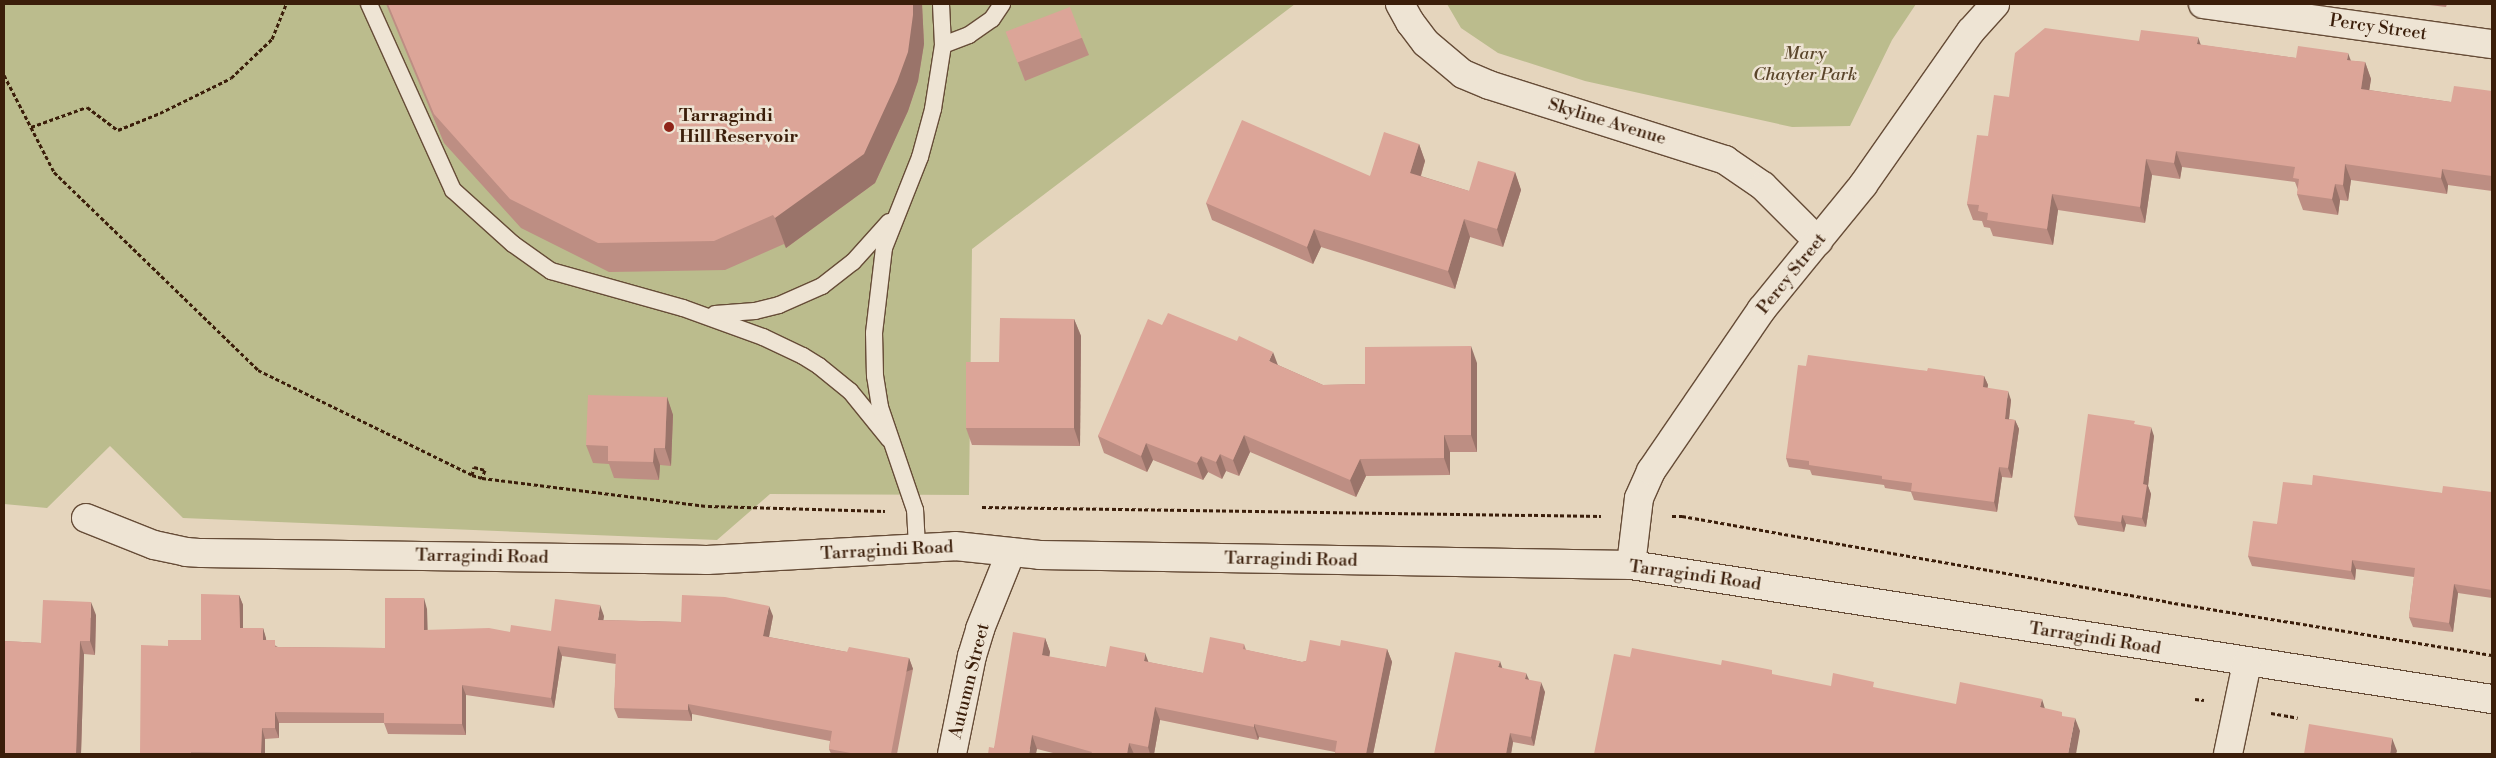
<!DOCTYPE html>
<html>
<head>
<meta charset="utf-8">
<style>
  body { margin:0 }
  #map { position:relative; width:2496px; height:758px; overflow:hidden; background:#e5d5bd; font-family:"Libre Bodoni",serif }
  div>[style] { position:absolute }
  .green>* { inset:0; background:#bbbc8d }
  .path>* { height:3px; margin-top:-1.5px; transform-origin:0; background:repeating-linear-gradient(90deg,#3b1e0a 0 4px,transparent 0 6.5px) }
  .roads { filter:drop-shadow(1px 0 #664c37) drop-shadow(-1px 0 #664c37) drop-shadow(0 1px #664c37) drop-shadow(0 -1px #664c37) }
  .service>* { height:16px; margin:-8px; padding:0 8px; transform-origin:8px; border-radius:8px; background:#eee4d4 }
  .minor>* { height:28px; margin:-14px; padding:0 14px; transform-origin:14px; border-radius:14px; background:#eee4d4 }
  .wall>* { inset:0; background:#bd8e83 }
  .shaded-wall>* { inset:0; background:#9a746a; transform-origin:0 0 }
  .building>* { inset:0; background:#dca598; transform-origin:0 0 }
  .dots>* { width:14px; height:14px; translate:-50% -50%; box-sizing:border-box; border:2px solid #eee4d4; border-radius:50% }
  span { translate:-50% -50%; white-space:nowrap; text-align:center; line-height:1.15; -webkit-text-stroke:5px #eee4d4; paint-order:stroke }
  .street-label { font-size:18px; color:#3b1e0a }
  .park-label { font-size:18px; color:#5b462b; font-style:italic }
  .poi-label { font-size:18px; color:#3b1e0a; font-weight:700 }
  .left { translate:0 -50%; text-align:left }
  .frame { position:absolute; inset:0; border:5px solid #3b1e0a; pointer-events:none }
</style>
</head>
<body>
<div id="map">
  <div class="green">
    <div style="clip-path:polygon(4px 4px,1295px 4px,972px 249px,969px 495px,770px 494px,717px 540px,183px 518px,110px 446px,47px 508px,4px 504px)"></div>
    <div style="clip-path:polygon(1447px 4px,1916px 4px,1892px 40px,1850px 126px,1792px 127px,1585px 81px,1498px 53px,1461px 28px)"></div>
  </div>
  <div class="path">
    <div style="left:4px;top:75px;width:109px;rotate:62.7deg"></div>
    <div style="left:54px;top:172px;width:284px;rotate:44.1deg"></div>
    <div style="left:258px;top:370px;width:238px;rotate:26.1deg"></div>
    <div style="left:472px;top:475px;width:10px;rotate:17deg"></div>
    <div style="left:482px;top:478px;width:228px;rotate:7.1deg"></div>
    <div style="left:708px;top:506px;width:177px;rotate:1.6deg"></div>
    <div style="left:31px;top:127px;width:59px;rotate:-19.7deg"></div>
    <div style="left:87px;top:107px;width:39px;rotate:37deg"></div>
    <div style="left:118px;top:130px;width:45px;rotate:-22deg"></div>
    <div style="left:160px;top:113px;width:79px;rotate:-26.2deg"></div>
    <div style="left:231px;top:78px;width:57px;rotate:-43.6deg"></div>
    <div style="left:272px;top:39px;width:38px;rotate:-68deg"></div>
    <div style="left:472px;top:475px;width:8px;rotate:-76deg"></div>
    <div style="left:474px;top:467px;width:11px;rotate:15deg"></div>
    <div style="left:485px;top:470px;width:9px;rotate:111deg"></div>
    <div style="left:982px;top:507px;width:619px;rotate:0.83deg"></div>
    <div style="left:1672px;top:516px;width:10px"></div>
    <div style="left:1682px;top:516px;width:494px;rotate:10deg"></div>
    <div style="left:2168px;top:602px;width:328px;rotate:9.3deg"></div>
    <div style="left:2195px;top:699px;width:9px;rotate:6deg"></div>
    <div style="left:2271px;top:713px;width:27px;rotate:10deg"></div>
  </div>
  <div class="roads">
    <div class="service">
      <div style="left:369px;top:4px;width:204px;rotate:65.7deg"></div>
      <div style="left:453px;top:190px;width:81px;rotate:42deg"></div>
      <div style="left:513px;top:244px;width:47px;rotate:35.4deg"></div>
      <div style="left:551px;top:271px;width:137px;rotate:15.7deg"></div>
      <div style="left:683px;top:308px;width:85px;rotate:19.9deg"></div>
      <div style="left:763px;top:337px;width:44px;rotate:25.4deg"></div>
      <div style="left:803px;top:356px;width:19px;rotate:32deg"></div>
      <div style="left:819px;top:366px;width:40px;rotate:39deg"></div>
      <div style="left:850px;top:391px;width:62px;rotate:50.9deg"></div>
      <div style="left:943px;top:45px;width:28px;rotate:-21deg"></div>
      <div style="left:969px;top:35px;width:28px;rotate:-35deg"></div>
      <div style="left:992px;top:19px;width:18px;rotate:-56deg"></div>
      <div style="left:715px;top:314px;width:40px;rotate:-4.3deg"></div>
      <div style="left:755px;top:311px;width:25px;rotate:-14deg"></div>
      <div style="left:779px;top:305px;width:47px;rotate:-23.8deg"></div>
      <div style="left:822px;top:286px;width:39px;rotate:-38deg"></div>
      <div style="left:853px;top:262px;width:54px;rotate:-48deg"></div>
      <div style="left:917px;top:547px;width:37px;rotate:-93deg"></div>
      <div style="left:915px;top:510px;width:109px;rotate:-108.8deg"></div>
      <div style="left:880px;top:407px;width:31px;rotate:-99deg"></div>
      <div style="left:875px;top:376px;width:43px;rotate:-91.3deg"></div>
      <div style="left:874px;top:333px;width:86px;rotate:-83.3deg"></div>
      <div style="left:884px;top:248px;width:98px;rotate:-68.4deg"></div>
      <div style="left:920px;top:157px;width:50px;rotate:-74.8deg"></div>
      <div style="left:933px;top:109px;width:65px;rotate:-81.1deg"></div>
      <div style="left:943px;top:45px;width:41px;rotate:-92.8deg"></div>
    </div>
    <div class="minor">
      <div style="left:1400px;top:4px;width:21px;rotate:61deg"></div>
      <div style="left:1410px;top:22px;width:26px;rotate:53deg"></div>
      <div style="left:1426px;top:43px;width:48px;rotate:40deg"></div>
      <div style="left:1463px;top:74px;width:28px;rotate:23deg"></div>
      <div style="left:1489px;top:85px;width:248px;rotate:17.6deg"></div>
      <div style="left:1725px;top:160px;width:46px;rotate:34.4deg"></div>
      <div style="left:1763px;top:186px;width:78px;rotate:45deg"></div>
      <div style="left:2203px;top:4px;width:292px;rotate:7.9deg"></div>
      <div style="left:86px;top:518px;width:73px;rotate:21.7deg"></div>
      <div style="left:154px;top:545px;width:33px;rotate:12deg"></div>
      <div style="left:186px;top:552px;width:16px;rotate:4deg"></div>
      <div style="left:202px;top:553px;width:505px;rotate:0.79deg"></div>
      <div style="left:707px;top:560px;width:248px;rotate:-3.2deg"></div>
      <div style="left:955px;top:546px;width:85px;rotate:6deg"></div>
      <div style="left:1040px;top:555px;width:591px;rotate:0.97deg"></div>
      <div style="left:1631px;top:565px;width:871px;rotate:8.85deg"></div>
      <div style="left:1631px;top:565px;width:67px;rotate:-83.2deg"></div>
      <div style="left:1639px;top:498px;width:30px;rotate:-66deg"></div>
      <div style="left:1651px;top:471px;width:196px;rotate:-55.6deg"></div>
      <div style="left:1762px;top:309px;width:160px;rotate:-50.8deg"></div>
      <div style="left:1863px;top:185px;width:188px;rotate:-55deg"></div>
      <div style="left:1971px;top:31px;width:36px;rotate:-48deg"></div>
      <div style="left:952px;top:754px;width:100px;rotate:-78.5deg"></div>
      <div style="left:972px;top:656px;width:28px;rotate:-73deg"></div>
      <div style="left:980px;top:629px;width:83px;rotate:-68.1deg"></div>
      <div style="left:2228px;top:754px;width:93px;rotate:-78.2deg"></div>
    </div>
  </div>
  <div class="wall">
    <div style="clip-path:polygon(386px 4px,922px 4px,924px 44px,918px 81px,908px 111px,875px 183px,786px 248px,784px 244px,725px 270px,609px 272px,521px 228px,444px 143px)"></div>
    <div style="clip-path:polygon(2421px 4px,2447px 4px,2446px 7px)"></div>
    <div style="clip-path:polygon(1007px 34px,1082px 38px,1089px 55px,1025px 81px)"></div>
    <div style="clip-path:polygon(2139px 41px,2201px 45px,2296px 58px,2351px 61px,2365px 62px,2371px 79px,2369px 90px,2451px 102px,2492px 91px,2492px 191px,2448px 185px,2447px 194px,2351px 180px,2348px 201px,2340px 200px,2338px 215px,2303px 210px,2297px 194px,2298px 190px,2295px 182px,2182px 167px,2180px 179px,2152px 175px,2145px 223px,2058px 210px,2053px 245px,1993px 236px,1990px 228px,1984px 227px,1982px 221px,1973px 220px,1967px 204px,1988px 136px)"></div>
    <div style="clip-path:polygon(1419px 144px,1425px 161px,1421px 176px,1469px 191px,1515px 172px,1521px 190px,1503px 247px,1470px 237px,1455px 289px,1321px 247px,1313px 264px,1212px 220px,1206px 203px,1370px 176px)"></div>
    <div style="clip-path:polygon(1074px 319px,1081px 336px,1080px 446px,972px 445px,966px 428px,999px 362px)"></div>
    <div style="clip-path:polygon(1162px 325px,1278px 365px,1323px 385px,1365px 384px,1477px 363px,1477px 452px,1450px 452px,1450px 475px,1366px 476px,1356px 497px,1250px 452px,1239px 476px,1226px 471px,1222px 479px,1208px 472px,1203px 480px,1153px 460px,1147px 472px,1104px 453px,1098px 436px)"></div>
    <div style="clip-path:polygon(1806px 366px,1927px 371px,1984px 376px,1988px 385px,1987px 388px,2011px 400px,2009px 419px,2015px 420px,2019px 429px,2012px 478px,2002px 477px,1997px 512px,1914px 500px,1911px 492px,1885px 488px,1884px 485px,1812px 475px,1810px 470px,1789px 467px,1786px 458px)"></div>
    <div style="clip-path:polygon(667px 397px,673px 415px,671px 466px,660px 465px,659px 480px,614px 478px,609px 464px,593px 463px,586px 445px)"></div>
    <div style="clip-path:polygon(2137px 425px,2154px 436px,2148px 486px,2151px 494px,2146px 527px,2126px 524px,2124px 532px,2078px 525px,2074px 516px)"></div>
    <div style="clip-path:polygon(2312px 485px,2442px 493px,2492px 492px,2492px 598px,2458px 593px,2453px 632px,2413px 627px,2409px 617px,2414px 577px,2356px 569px,2355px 580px,2252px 566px,2248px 556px)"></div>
    <div style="clip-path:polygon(239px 595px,243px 605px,243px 628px,263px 628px,266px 640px,278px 647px,385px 648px,427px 609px,427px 630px,510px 632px,551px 631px,604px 616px,603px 620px,681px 622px,773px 616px,769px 637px,847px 652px,909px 658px,913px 669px,897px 754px,831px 754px,829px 749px,830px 741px,692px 714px,692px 721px,618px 718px,614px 708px,616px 664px,562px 656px,554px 708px,466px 695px,466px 735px,388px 734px,384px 723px,279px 723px,279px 738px,265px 739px,265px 754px,140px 754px,168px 646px,201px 640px)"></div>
    <div style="clip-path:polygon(96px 615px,95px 655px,84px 654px,81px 754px,4px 754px,4px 641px,41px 643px)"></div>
    <div style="clip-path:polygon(1045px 638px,1050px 652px,1049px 657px,1106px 667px,1148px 662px,1203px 673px,1244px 644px,1246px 650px,1302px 662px,1306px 661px,1340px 646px,1387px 649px,1392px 662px,1373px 754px,1335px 754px,1335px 752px,1259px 737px,1258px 740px,1160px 720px,1154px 754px,1057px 754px,1037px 749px,994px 748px)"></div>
    <div style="clip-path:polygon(1502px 668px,1529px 680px,1545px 692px,1534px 746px,1513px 742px,1511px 754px,1434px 754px)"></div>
  </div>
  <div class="shaded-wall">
    <div style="clip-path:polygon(913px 4px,922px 4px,924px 44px,918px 81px,908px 111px,875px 183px,786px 248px,775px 218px)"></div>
    <div style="clip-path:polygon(2198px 37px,2204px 54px,2197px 44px)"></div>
    <div style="clip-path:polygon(2348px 53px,2354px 69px,2347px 60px)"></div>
    <div style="clip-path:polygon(2365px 62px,2371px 79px,2367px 105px,2361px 89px)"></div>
    <div style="clip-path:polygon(1419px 144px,1425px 161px,1416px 191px,1410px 173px)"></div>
    <div style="clip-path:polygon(2176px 151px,2182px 167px,2180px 179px,2174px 163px)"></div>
    <div style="clip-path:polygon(2146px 159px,2152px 175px,2145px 223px,2140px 207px)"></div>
    <div style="clip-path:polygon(2345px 164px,2351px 180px,2348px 201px,2343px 185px)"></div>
    <div style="clip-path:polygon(2442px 169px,2448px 185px,2447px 194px,2441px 178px)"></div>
    <div style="clip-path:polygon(1515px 172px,1521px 190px,1503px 247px,1497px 229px)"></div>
    <div style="clip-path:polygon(2335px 184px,2340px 200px,2338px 215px,2332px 199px)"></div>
    <div style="clip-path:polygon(2052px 194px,2058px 210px,2053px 245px,2047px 229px)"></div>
    <div style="clip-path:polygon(1464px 219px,1470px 237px,1455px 289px,1448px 271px)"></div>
    <div style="clip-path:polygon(1314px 229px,1321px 247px,1313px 264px,1307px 247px)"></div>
    <div style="clip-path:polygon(1074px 319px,1081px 336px,1080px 446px,1074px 428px)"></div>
    <div style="clip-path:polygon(1471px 346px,1477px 363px,1477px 452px,1471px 435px)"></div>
    <div style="clip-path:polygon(1273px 352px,1279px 368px,1269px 361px)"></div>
    <div style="clip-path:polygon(1984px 376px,1988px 385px,1986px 397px,1983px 387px)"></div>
    <div style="clip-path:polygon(2008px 391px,2011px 400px,2008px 428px,2005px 419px)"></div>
    <div style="clip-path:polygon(667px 397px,673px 415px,671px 466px,665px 448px)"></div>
    <div style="clip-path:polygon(2015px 420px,2019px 429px,2012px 478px,2008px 468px)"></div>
    <div style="clip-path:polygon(2151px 427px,2154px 436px,2148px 486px,2151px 494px,2146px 527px,2142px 518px,2143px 484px)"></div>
    <div style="clip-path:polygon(1244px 435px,1250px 452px,1239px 476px,1233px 460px)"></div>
    <div style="clip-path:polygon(1444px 435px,1450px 452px,1450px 475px,1444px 458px)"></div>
    <div style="clip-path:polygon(1146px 443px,1153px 460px,1147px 472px,1141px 456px)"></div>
    <div style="clip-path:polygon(654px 448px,660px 465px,659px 480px,653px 462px)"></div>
    <div style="clip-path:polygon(1220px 454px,1226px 471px,1222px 479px,1216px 462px)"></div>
    <div style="clip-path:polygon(1201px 456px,1208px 472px,1203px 480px,1197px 463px)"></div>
    <div style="clip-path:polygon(1360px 459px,1366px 476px,1356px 497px,1350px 480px)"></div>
    <div style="clip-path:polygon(1999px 467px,2002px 477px,1997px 512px,1994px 502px)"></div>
    <div style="clip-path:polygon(2122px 515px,2126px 524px,2124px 532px,2121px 522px)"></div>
    <div style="clip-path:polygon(2352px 560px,2356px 569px,2355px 580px,2351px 571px)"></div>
    <div style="clip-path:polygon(2454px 584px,2458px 593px,2453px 632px,2449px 623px)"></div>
    <div style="clip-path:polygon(239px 595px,243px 605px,243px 638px,240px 628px)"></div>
    <div style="clip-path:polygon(424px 598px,427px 609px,428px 640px,424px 630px)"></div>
    <div style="clip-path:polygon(91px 602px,96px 615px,95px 655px,90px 641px)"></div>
    <div style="clip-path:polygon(600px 605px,604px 616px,602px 630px,598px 620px)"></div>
    <div style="clip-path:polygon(769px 606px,773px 616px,767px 647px,763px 636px)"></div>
    <div style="clip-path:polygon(263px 628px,266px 638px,267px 650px,263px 640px)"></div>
    <div style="clip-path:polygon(1045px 638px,1050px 652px,1047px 669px,1042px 655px)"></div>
    <div style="clip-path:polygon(80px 641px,84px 654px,81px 754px,76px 754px)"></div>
    <div style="clip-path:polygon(558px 646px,562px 656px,554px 708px,551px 698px)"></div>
    <div style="clip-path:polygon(1387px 649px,1392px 662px,1373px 754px,1366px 754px)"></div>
    <div style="clip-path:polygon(1145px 653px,1150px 666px,1144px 661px)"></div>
    <div style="left:909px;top:658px;width:12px;height:98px;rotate:70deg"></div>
    <div style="clip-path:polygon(1500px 661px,1503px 670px,1498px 667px)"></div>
    <div style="clip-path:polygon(1526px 673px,1530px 682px,1525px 679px)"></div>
    <div style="clip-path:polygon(1541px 682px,1545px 692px,1534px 746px,1531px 737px)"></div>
    <div style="clip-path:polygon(462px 685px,466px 695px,466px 735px,462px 724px)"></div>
    <div style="clip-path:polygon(2042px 699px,2046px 712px,2040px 707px)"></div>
    <div style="clip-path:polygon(688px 704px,692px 714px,692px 721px,688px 710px)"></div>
    <div style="clip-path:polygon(1155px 707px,1160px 720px,1154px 754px,1150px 754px,1148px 747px)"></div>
    <div style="clip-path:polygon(275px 712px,279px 723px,279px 738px,275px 728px)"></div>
    <div style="clip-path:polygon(2075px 718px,2080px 731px,2076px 754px,2068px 754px)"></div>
    <div style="clip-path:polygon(1254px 724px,1259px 737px,1258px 740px,1254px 727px)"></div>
    <div style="clip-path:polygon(262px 728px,265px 739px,265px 754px,262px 754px,261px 753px)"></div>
    <div style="clip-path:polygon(1510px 733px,1513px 742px,1511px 754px,1506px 754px)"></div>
    <div style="clip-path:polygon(1032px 735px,1037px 749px,1036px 754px,1029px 754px)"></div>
    <div style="clip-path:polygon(2392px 738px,2397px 751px,2396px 754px,2390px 754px)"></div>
    <div style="clip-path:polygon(1129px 743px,1134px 754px,1127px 754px)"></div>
  </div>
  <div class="building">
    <div style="clip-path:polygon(388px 4px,913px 4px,913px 15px,908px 52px,897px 82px,864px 154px,775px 218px,773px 215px,714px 241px,598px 243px,510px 199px,434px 114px)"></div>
    <div style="left:1070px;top:7px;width:33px;height:69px;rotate:69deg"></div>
    <div style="clip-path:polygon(2045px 28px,2139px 41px,2141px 30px,2198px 37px,2197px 44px,2296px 58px,2298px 46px,2348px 53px,2347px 60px,2365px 62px,2361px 89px,2451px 102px,2454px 86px,2492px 91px,2492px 176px,2442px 169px,2441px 178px,2345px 164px,2343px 185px,2335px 184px,2332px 199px,2297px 194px,2299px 179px,2293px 178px,2295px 167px,2176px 151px,2174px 163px,2146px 159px,2140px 207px,2052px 194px,2047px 229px,1987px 220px,1988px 213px,1978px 211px,1979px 205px,1967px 204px,1977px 135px,1988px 136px,1994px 95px,2009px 97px,2015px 53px)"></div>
    <div style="clip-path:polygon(1242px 120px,1370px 176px,1384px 132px,1419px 144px,1410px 173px,1469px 191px,1478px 161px,1515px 172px,1497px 229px,1464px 219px,1448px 271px,1314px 229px,1307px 247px,1206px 203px)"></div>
    <div style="clip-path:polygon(1168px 313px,1237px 341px,1239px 336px,1273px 352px,1269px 361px,1323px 385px,1365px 384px,1365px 347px,1471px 346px,1471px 435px,1444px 435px,1444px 458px,1360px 459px,1350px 480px,1244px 435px,1233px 460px,1220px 454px,1216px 462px,1201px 456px,1197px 463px,1146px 443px,1141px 456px,1098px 436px,1148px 319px,1162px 325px)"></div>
    <div style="clip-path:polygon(1000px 318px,1074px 319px,1074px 428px,966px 428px,966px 362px,999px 362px)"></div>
    <div style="clip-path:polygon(1808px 355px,1927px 371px,1928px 368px,1984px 376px,1983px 387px,2008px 391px,2005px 419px,2015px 420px,2008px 468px,1999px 467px,1994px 502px,1911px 491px,1912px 483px,1882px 479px,1882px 476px,1809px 465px,1809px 461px,1786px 458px,1798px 365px,1806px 366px)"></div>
    <div style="clip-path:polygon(588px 395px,667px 397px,665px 448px,654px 448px,653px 462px,608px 461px,608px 446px,586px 445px)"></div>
    <div style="clip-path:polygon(2088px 414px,2135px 421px,2134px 424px,2151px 427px,2143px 484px,2147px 485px,2142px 518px,2122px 515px,2121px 522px,2074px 516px)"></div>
    <div style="clip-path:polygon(2313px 475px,2442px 493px,2443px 486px,2492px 492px,2492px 590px,2454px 584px,2449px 623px,2409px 617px,2415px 568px,2352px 560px,2351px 571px,2248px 556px,2253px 521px,2277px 524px,2283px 482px,2312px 485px)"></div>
    <div style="clip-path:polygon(201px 594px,239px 595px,240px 628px,263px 628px,263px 640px,275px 640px,275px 647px,385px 648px,385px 598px,424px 598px,424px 630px,489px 628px,510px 632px,511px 625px,551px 631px,555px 599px,600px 605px,598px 620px,681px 622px,682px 595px,725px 597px,769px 606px,763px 636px,847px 652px,849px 647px,909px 658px,891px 754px,856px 754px,829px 749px,832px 731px,688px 704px,688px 710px,614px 708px,616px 654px,558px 646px,551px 698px,462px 685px,462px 724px,384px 723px,384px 713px,275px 712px,275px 728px,262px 728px,261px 753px,191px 752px,191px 754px,140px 754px,141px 645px,168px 646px,168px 640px,201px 640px)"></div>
    <div style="clip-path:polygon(43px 600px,91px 602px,90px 641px,80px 641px,76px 754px,4px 753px,4px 641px,41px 643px)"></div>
    <div style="clip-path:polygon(1013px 632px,1045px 638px,1042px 655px,1106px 667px,1110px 646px,1145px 653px,1144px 661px,1203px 673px,1210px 637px,1244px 644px,1243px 649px,1302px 662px,1306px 661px,1310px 640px,1340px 646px,1341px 640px,1387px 649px,1366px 754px,1343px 754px,1335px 753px,1337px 741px,1254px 724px,1254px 727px,1155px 707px,1148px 747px,1129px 743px,1127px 754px,1091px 754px,1092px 752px,1032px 735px,1029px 754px,988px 754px,989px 747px,994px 748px)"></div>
    <div style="clip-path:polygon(1632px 648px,1721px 665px,1722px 660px,1772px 670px,1772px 674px,1831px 686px,1833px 673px,1874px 682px,1873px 687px,1956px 704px,1960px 682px,2042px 699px,2040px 707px,2062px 712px,2062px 716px,2075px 718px,2068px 754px,1594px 754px,1614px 654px,1630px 657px)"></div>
    <div style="clip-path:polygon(1455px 652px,1500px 661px,1498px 667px,1526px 673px,1525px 679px,1541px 682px,1531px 737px,1510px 733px,1506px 754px,1434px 754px)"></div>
    <div style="clip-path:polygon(2309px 724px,2392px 738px,2390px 754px,2304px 754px)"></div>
  </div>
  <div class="dots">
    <div style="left:669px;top:127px;background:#8f2418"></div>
  </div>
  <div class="street-label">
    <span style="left:2378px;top:28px;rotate:8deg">Percy Street</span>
    <span style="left:1607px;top:122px;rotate:17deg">Skyline Avenue</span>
    <span style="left:1792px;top:274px;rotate:-51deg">Percy Street</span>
    <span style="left:887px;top:551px;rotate:-3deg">Tarragindi Road</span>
    <span style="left:482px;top:557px;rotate:1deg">Tarragindi Road</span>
    <span style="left:1291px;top:560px;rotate:1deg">Tarragindi Road</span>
    <span style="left:1695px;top:576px;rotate:8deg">Tarragindi Road</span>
    <span style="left:2095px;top:639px;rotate:9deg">Tarragindi Road</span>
    <span style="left:970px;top:681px;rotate:-76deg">Autumn Street</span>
  </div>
  <div class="park-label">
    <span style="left:1805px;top:65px">Mary<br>Chayter Park</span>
  </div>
  <div class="poi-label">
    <span class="left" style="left:679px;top:127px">Tarragindi<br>Hill Reservoir</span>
  </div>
  <div class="frame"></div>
</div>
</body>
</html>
